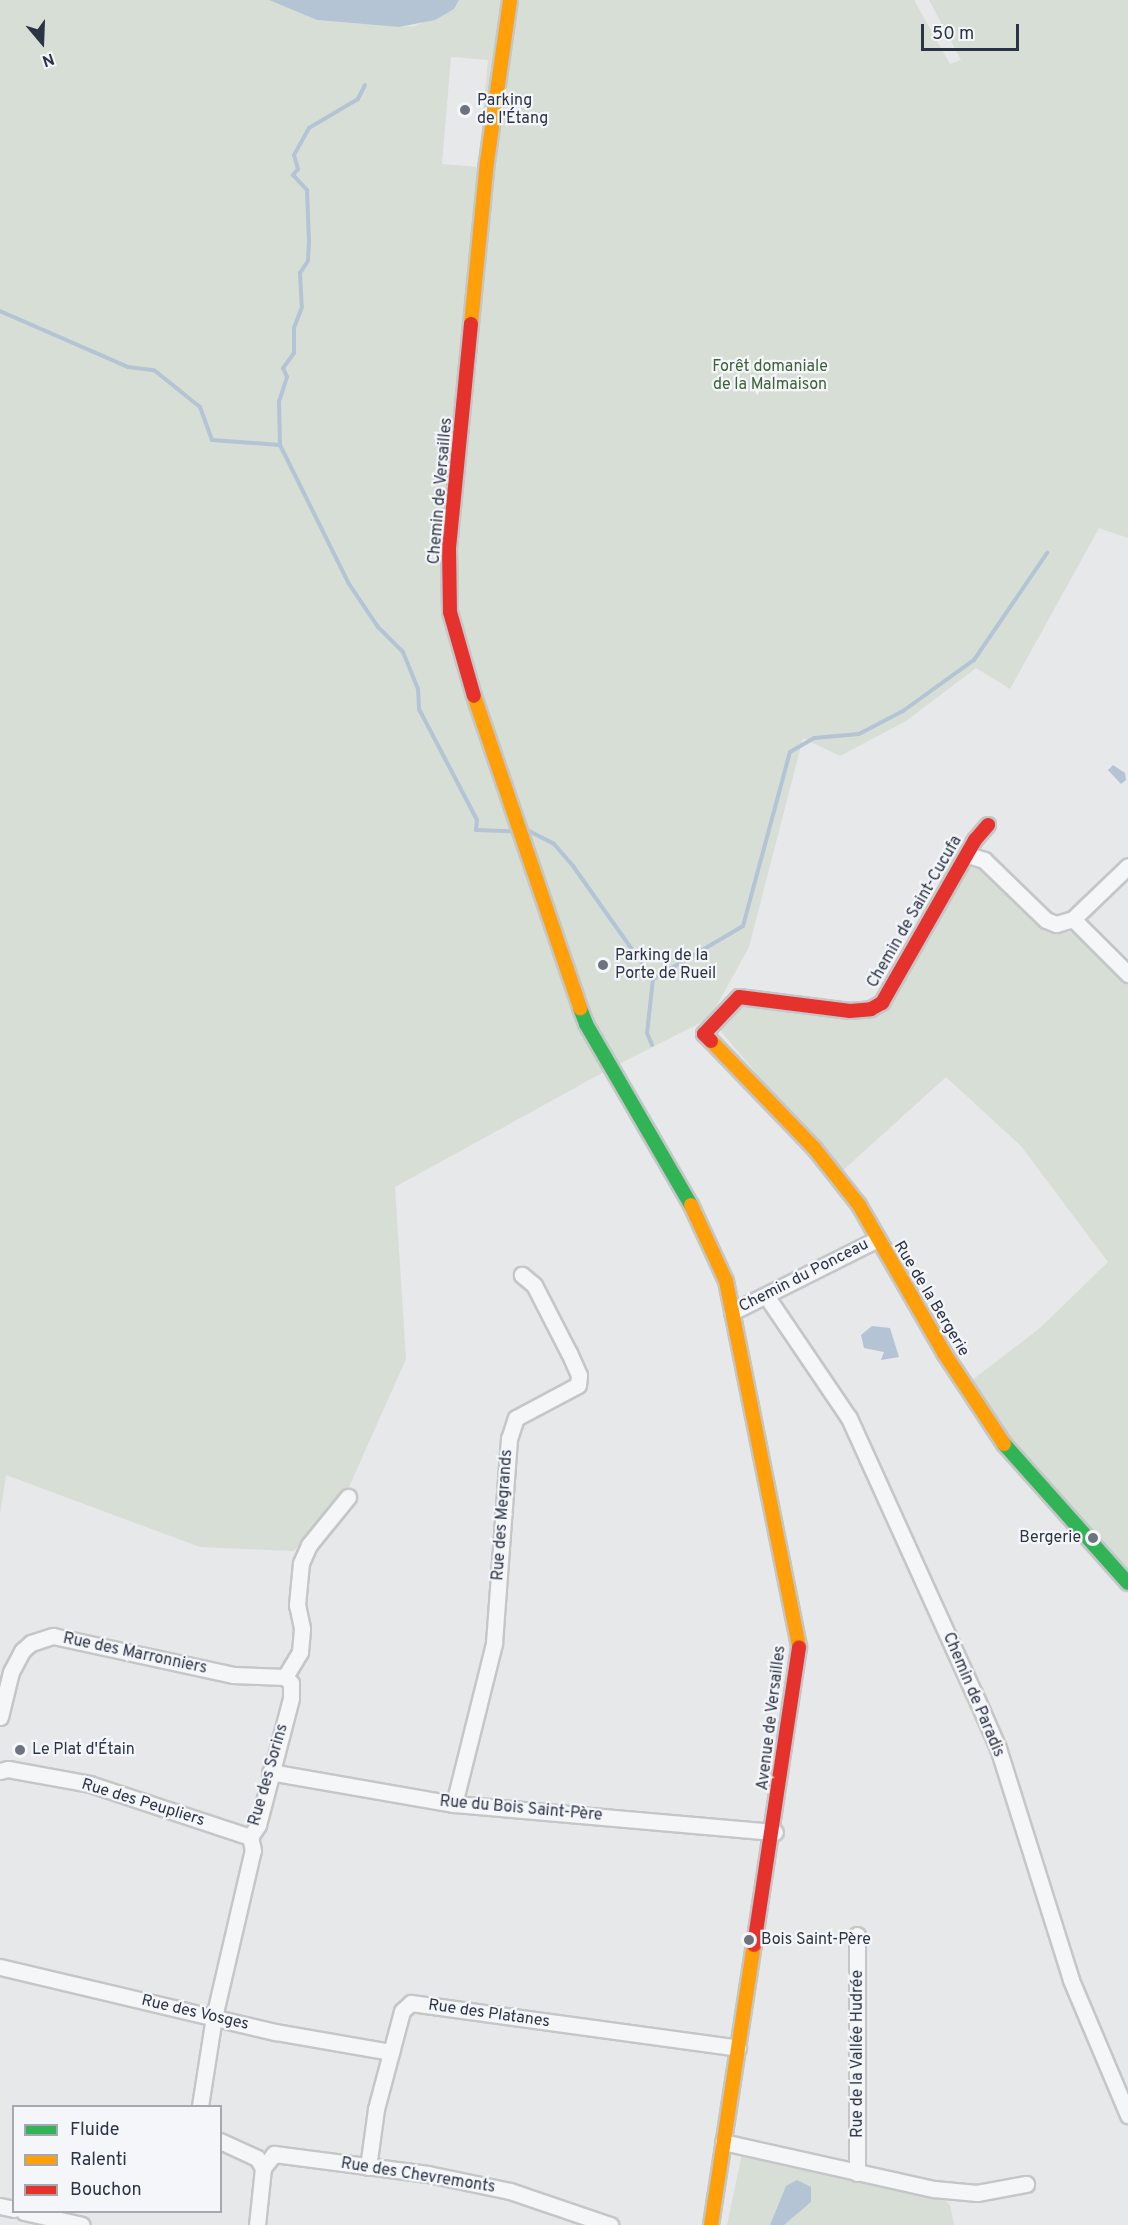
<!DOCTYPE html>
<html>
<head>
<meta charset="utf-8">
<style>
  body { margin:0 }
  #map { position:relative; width:1128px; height:2225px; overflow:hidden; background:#e6e8ea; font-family:Overpass,sans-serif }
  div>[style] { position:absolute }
  .green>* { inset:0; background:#d6ded6 }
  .water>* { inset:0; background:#b4c4d5 }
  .stream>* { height:4px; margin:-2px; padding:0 2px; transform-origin:2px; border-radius:2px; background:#b4c4d5 }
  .roads { filter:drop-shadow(2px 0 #c4c6c8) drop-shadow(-2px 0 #c4c6c8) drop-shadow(0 2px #c4c6c8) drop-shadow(0 -2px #c4c6c8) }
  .street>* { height:15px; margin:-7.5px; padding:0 7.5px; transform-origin:7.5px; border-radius:7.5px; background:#f5f6f7 }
  .fast>* { height:14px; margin:-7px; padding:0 7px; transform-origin:7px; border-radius:7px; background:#30b455 }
  .slow>* { height:14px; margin:-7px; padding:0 7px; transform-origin:7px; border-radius:7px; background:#ff9f0a }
  .jam>* { height:14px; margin:-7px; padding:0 7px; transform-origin:7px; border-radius:7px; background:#e5322d }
  .dots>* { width:16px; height:16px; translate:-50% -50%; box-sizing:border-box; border:3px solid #f4f6f9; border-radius:50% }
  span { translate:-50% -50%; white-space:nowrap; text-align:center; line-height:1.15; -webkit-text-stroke:4.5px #f4f6f9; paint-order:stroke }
  .poi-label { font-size:16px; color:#2b3445 }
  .left { translate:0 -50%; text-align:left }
  .right { translate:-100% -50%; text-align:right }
  .park-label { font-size:16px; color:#3f6138 }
  .street-label { font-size:16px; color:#2b3445 }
  .legend { position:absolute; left:12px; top:2105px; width:210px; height:108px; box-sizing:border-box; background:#f4f6f9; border:2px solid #a4a8b1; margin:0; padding:8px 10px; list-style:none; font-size:18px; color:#2b3445 }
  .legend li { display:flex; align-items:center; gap:12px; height:30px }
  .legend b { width:30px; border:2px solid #a4a8b1 }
  .north { position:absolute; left:12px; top:12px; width:60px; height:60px; -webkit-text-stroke:4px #f4f6f9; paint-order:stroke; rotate:161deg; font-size:16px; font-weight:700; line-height:24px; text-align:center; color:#2b3445 }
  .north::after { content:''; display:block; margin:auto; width:21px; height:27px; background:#2b3445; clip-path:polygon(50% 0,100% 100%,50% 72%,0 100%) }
  .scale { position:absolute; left:921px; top:24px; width:98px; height:27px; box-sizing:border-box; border:3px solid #2b3445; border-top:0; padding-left:8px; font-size:18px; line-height:21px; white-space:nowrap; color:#2b3445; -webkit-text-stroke:4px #f4f6f9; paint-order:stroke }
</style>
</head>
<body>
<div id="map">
  <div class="green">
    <div style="clip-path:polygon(evenodd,0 0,269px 0,317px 20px,399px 27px,414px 26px,454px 9px,459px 0,914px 0,950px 64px,961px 60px,929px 0,1128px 0,1128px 538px,1099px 528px,1010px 689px,976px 668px,906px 721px,840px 756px,803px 738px,749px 947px,710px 1018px,611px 1068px,395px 1187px,406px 1359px,349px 1487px,294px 1551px,200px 1547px,6px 1475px,0 1514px,0 0,451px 57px,488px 60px,478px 167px,442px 164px,451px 57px)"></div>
    <div style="clip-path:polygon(967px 865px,988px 870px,1051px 931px,1079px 932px,1128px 980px,1128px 1575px,1017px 1452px,971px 1381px,1040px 1328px,1108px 1262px,1021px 1146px,946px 1077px,840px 1173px,720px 1030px,738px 997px,871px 1018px)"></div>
    <div style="clip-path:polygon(742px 2154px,943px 2199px,950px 2205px,954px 2225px,727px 2225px)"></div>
  </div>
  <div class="water">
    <div style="clip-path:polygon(269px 0,459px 0,454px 9px,435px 20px,399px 27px,317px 20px)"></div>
    <div style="clip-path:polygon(1113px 765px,1125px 773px,1126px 780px,1121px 784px,1108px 770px)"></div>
    <div style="clip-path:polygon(872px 1326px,890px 1328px,899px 1357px,881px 1360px,884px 1352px,864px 1348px,861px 1335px)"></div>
    <div style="clip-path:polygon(797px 2180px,811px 2187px,811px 2202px,784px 2225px,770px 2225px,786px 2186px)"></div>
  </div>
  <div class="stream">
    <div style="left:365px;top:85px;width:16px;rotate:117deg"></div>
    <div style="left:358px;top:99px;width:57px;rotate:149.4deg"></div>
    <div style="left:309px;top:128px;width:31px;rotate:119deg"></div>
    <div style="left:294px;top:155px;width:15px;rotate:74deg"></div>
    <div style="left:298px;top:169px;width:8px;rotate:130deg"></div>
    <div style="left:293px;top:175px;width:21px;rotate:47deg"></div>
    <div style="left:307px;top:190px;width:51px;rotate:87.8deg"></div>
    <div style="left:309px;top:241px;width:20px;rotate:93deg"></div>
    <div style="left:308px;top:261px;width:14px;rotate:124deg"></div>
    <div style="left:300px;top:273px;width:34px;rotate:87deg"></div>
    <div style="left:302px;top:307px;width:22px;rotate:111deg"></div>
    <div style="left:294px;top:328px;width:25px;rotate:90deg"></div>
    <div style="left:294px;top:353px;width:19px;rotate:126deg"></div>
    <div style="left:283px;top:368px;width:10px;rotate:66deg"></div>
    <div style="left:287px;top:377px;width:25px;rotate:108deg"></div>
    <div style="left:279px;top:401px;width:44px;rotate:88.7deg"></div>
    <div style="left:280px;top:445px;width:155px;rotate:63.6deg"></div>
    <div style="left:349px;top:584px;width:52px;rotate:56deg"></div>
    <div style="left:378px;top:627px;width:35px;rotate:45deg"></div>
    <div style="left:403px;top:652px;width:40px;rotate:68deg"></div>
    <div style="left:418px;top:689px;width:20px;rotate:87deg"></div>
    <div style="left:419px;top:709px;width:125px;rotate:62.4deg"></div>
    <div style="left:477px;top:820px;width:10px;rotate:96deg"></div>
    <div style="left:476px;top:830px;width:35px;rotate:2deg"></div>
    <div style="left:0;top:311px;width:140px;rotate:23.6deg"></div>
    <div style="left:128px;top:367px;width:26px;rotate:7deg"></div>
    <div style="left:154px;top:370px;width:59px;rotate:38.8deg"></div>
    <div style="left:200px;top:407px;width:35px;rotate:70deg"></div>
    <div style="left:212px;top:440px;width:68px;rotate:4.2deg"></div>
    <div style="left:527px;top:830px;width:30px;rotate:27deg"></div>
    <div style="left:554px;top:844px;width:29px;rotate:49deg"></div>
    <div style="left:573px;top:866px;width:138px;rotate:54.7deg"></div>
    <div style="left:653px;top:979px;width:54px;rotate:96.3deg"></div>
    <div style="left:647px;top:1033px;width:13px;rotate:67deg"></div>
    <div style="left:653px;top:979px;width:104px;rotate:-30.5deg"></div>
    <div style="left:743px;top:926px;width:180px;rotate:-74.9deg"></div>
    <div style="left:790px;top:752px;width:28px;rotate:-30deg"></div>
    <div style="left:814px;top:738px;width:45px;rotate:-5.1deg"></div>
    <div style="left:859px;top:734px;width:50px;rotate:-27.6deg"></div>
    <div style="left:903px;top:711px;width:87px;rotate:-35.7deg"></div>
    <div style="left:974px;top:660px;width:130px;rotate:-55.7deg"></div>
  </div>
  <div class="roads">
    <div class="street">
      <div style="left:968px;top:855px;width:17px;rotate:17deg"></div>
      <div style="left:984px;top:860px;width:86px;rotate:44.1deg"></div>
      <div style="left:1046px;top:920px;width:11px;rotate:22deg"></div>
      <div style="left:1056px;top:924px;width:18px;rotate:-16deg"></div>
      <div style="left:1073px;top:919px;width:76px;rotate:-43.9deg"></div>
      <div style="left:1073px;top:919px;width:78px;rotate:45deg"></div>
      <div style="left:767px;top:1297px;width:146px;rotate:55.9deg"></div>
      <div style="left:849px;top:1418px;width:302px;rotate:65.6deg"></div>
      <div style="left:974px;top:1693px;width:60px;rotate:66.4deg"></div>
      <div style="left:998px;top:1748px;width:243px;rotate:72.5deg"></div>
      <div style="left:1071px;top:1980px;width:147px;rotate:67.1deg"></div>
      <div style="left:732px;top:1312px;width:161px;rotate:-26.6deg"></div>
      <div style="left:0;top:1717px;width:46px;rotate:-76.3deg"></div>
      <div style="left:11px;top:1672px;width:24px;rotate:-62deg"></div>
      <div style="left:22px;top:1651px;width:12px;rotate:-42deg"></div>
      <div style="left:31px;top:1643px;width:23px;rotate:-18deg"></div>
      <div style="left:53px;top:1636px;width:184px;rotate:12.2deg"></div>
      <div style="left:233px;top:1675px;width:52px;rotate:2.2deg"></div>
      <div style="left:0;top:1771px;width:8px;rotate:-14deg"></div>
      <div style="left:8px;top:1769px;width:83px;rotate:10.4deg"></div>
      <div style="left:90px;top:1784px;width:169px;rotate:18.3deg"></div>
      <div style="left:270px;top:1772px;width:187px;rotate:9.9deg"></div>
      <div style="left:454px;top:1804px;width:322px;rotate:5deg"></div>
      <div style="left:454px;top:1804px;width:166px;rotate:-76deg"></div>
      <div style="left:494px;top:1643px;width:205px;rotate:-85.8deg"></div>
      <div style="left:509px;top:1439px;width:22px;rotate:-72deg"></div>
      <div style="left:516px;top:1418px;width:70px;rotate:-28deg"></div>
      <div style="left:578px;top:1385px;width:10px;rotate:-84deg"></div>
      <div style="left:579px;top:1375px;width:24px;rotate:-114deg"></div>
      <div style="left:569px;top:1353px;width:76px;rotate:-117.2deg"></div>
      <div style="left:534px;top:1285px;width:16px;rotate:-140deg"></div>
      <div style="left:0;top:1967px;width:283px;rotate:13.3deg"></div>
      <div style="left:275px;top:2032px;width:118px;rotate:9.8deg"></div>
      <div style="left:200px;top:2106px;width:90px;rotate:-81.1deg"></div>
      <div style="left:214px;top:2017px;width:171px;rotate:-76.9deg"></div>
      <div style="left:253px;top:1850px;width:13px;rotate:-103deg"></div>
      <div style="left:250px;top:1837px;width:14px;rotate:-56deg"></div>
      <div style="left:258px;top:1825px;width:131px;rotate:-75.4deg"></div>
      <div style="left:291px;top:1698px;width:15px;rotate:-90deg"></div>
      <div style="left:291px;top:1683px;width:8px;rotate:-135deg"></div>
      <div style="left:285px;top:1677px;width:29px;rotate:-59deg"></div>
      <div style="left:300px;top:1652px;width:24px;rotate:-85deg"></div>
      <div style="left:302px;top:1628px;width:24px;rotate:-102deg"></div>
      <div style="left:297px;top:1605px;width:42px;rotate:-84.6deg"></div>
      <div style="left:301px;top:1563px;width:20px;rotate:-66deg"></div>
      <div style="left:309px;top:1545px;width:62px;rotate:-50.9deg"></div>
      <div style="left:220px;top:2141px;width:41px;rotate:24.7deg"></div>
      <div style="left:257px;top:2158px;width:12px;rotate:59deg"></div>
      <div style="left:263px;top:2168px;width:57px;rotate:96deg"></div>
      <div style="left:723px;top:2142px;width:216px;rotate:12.6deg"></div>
      <div style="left:934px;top:2189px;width:43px;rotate:5.3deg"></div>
      <div style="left:977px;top:2193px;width:50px;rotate:-10.4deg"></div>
      <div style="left:368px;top:2167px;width:59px;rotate:-82.1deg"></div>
      <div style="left:376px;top:2109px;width:101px;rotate:-75.1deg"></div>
      <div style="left:402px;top:2011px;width:12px;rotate:-42deg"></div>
      <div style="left:411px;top:2003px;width:330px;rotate:7.8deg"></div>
      <div style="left:263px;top:2168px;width:18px;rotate:-52deg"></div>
      <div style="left:274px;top:2154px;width:155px;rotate:7.4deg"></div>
      <div style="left:428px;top:2174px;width:84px;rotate:11.7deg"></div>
      <div style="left:510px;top:2191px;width:106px;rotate:18.8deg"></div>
      <div style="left:857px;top:2173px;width:238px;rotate:-90deg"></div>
      <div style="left:0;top:2206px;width:14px;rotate:12deg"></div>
      <div style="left:24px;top:2212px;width:59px;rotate:12.6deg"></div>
    </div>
    <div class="fast">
      <div style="left:580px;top:1008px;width:17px;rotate:69deg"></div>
      <div style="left:586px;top:1024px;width:209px;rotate:59.9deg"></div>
      <div style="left:1004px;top:1444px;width:186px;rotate:48.3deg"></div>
    </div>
    <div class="slow">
      <div style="left:471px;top:324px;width:163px;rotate:-84.4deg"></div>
      <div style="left:487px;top:162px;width:164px;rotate:-81.9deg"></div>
      <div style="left:474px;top:696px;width:330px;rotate:71.2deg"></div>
      <div style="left:711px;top:1041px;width:149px;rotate:46.1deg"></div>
      <div style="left:814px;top:1148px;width:73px;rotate:51.7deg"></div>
      <div style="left:859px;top:1205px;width:171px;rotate:60.1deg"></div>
      <div style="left:944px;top:1353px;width:109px;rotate:56.6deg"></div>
      <div style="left:691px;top:1205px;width:84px;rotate:65.3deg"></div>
      <div style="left:726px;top:1281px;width:373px;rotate:78.7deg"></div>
      <div style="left:711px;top:2225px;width:283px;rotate:-81.3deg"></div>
    </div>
    <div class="jam">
      <div style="left:471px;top:324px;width:225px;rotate:95.6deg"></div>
      <div style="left:449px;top:548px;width:64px;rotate:89.1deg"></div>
      <div style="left:450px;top:612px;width:87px;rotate:74.1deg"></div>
      <div style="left:711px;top:1041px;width:10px;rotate:-135deg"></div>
      <div style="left:704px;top:1034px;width:51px;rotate:-46.6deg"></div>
      <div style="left:739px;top:997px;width:112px;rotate:7.2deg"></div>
      <div style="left:850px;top:1011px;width:21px;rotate:-5deg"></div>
      <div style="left:871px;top:1009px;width:13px;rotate:-29deg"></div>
      <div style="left:882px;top:1003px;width:188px;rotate:-60.3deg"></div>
      <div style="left:975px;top:840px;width:20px;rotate:-49deg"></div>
      <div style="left:754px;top:1945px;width:301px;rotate:-81.4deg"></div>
    </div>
  </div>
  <div class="dots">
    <div style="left:465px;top:110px;background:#6c737f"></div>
    <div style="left:603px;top:965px;background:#6c737f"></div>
    <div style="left:1093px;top:1538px;background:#6c737f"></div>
    <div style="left:20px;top:1750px;background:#6c737f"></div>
    <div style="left:749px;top:1940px;background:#6c737f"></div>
  </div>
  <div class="poi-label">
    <span class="left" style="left:477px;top:110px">Parking<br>de l'Étang</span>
    <span class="left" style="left:615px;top:965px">Parking de la<br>Porte de Rueil</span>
    <span class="right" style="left:1081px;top:1538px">Bergerie</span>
    <span class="left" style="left:32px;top:1750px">Le Plat d'Étain</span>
    <span class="left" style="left:761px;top:1940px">Bois Saint-Père</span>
  </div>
  <div class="park-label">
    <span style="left:770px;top:376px">Forêt domaniale<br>de la Malmaison</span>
  </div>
  <div class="street-label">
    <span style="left:441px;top:491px;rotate:-85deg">Chemin de Versailles</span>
    <span style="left:915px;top:912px;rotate:-60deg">Chemin de Saint-Cucufa</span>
    <span style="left:804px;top:1276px;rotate:-27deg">Chemin du Ponceau</span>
    <span style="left:931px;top:1299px;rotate:59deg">Rue de la Bergerie</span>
    <span style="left:503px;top:1515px;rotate:-86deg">Rue des Megrands</span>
    <span style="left:135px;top:1654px;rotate:12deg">Rue des Marronniers</span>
    <span style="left:973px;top:1695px;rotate:67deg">Chemin de Paradis</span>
    <span style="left:772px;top:1718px;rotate:-83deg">Avenue de Versailles</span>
    <span style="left:269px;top:1775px;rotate:-74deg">Rue des Sorins</span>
    <span style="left:143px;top:1803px;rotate:17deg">Rue des Peupliers</span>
    <span style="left:521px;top:1809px;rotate:5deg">Rue du Bois Saint-Père</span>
    <span style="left:195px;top:2013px;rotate:13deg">Rue des Vosges</span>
    <span style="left:489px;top:2014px;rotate:8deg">Rue des Platanes</span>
    <span style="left:858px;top:2054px;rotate:-90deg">Rue de la Vallée Hudrée</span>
    <span style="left:418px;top:2176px;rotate:9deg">Rue des Chevremonts</span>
  </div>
  <ul class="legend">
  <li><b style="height:8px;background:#30b455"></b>Fluide</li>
  <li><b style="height:8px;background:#ff9f0a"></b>Ralenti</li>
  <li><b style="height:8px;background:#e5322d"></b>Bouchon</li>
  </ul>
  <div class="north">N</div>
  <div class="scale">50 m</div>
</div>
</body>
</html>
